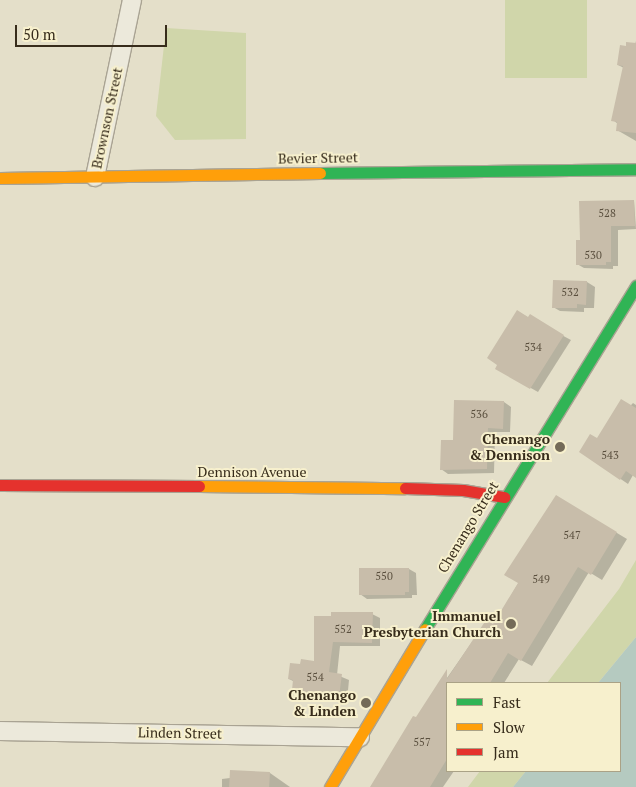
<!DOCTYPE html>
<html>
<head>
<meta charset="utf-8">
<style>
  body { margin:0 }
  #map { position:relative; width:636px; height:787px; overflow:hidden; background:#e4dfc9; font-family:"PT Serif",serif }
  div>[style] { position:absolute }
  .green>* { inset:0; background:#d0d6aa; transform-origin:0 0 }
  .water>* { inset:0; background:#b5cac0 }
  .shadow>* { inset:0; background:#0003 }
  .building>* { inset:0; background:#c8bdaa; transform-origin:0 0 }
  .roads { filter:drop-shadow(1px 0 #a9a393) drop-shadow(-1px 0 #a9a393) drop-shadow(0 1px #a9a393) drop-shadow(0 -1px #a9a393) }
  .street>* { height:18px; margin:-9px; padding:0 9px; transform-origin:9px; border-radius:9px; background:#ece9db }
  .fast>* { height:11px; margin:-5.5px; padding:0 5.5px; transform-origin:5.5px; border-radius:5.5px; background:#30b455 }
  .slow>* { height:11px; margin:-5.5px; padding:0 5.5px; transform-origin:5.5px; border-radius:5.5px; background:#ff9f0a }
  .jam>* { height:11px; margin:-5.5px; padding:0 5.5px; transform-origin:5.5px; border-radius:5.5px; background:#e5322d }
  .dots>* { width:14px; height:14px; translate:-50% -50%; box-sizing:border-box; border:2px solid #f7f0cd; border-radius:50% }
  span { translate:-50% -50%; white-space:nowrap; text-align:center; line-height:1.15; -webkit-text-stroke:4px #f7f0cd; paint-order:stroke }
  .number-label { font-size:11px; color:#5b503f }
  .number-label span { -webkit-text-stroke-width:0 }
  .street-label { font-size:14px; color:#372c1b }
  .poi-label { font-size:14px; color:#372c1b; font-weight:700 }
  .right { translate:-100% -50%; text-align:right }
  .legend { position:absolute; left:446px; top:682px; width:175px; height:90px; box-sizing:border-box; background:#f7f0cd; border:1px solid #aaa286; margin:0; padding:6px 9px; list-style:none; font-size:15px; color:#372c1b }
  .legend li { display:flex; align-items:center; gap:10px; height:25px }
  .legend b { width:25px; border:1px solid #aaa286 }
  .scale { position:absolute; left:15px; top:25px; width:152px; height:22px; box-sizing:border-box; border:2px solid #372c1b; border-top:0; padding-left:6px; font-size:15px; line-height:18px; white-space:nowrap; color:#372c1b; -webkit-text-stroke:4px #f7f0cd; paint-order:stroke }
</style>
</head>
<body>
<div id="map">
  <div class="green">
    <div style="left:505px;top:0;width:82px;height:78px"></div>
    <div style="clip-path:polygon(166px 28px,246px 33px,246px 139px,175px 140px,156px 116px)"></div>
    <div style="clip-path:polygon(636px 560px,636px 637px,598px 683px,547px 683px,619px 589px)"></div>
    <div style="clip-path:polygon(480px 771px,526px 771px,513px 787px,468px 787px)"></div>
  </div>
  <div class="water">
    <div style="clip-path:polygon(636px 637px,636px 787px,513px 787px,526px 771px,620px 771px,620px 683px,598px 683px)"></div>
  </div>
  <div class="shadow">
    <div style="clip-path:polygon(636px 41px,636px 141px,617px 130px,618px 124px,613px 120px,624px 68px,618px 65px,634px 49px)"></div>
    <div style="clip-path:polygon(634px 201px,636px 229px,618px 230px,618px 266px,613px 266px,613px 269px,584px 268px,577px 264px,581px 242px)"></div>
    <div style="clip-path:polygon(554px 281px,587px 282px,595px 287px,594px 308px,584px 308px,584px 312px,560px 311px,553px 307px)"></div>
    <div style="clip-path:polygon(518px 312px,571px 340px,538px 392px,497px 369px)"></div>
    <div style="clip-path:polygon(504px 402px,511px 407px,510px 432px,495px 432px,494px 473px,448px 474px,441px 469px,454px 442px)"></div>
    <div style="clip-path:polygon(633px 403px,636px 405px,636px 476px,633px 475px,628px 484px,581px 452px,598px 440px)"></div>
    <div style="clip-path:polygon(557px 497px,627px 539px,602px 580px,589px 572px,532px 666px,519px 659px,504px 683px,447px 683px,447px 771px,454px 771px,443px 787px,371px 787px,486px 622px,493px 626px,519px 582px)"></div>
    <div style="clip-path:polygon(409px 569px,416px 573px,417px 595px,412px 595px,412px 598px,367px 599px,360px 594px)"></div>
    <div style="clip-path:polygon(372px 614px,380px 618px,380px 646px,340px 646px,337px 675px,349px 680px,347px 701px,301px 694px,293px 690px,295px 682px,289px 679px,301px 666px,315px 663px,315px 617px)"></div>
    <div style="clip-path:polygon(270px 773px,290px 787px,222px 787px,222px 779px)"></div>
  </div>
  <div class="building">
    <div style="clip-path:polygon(626px 42px,636px 43px,636px 133px,616px 131px,617px 122px,611px 121px,623px 66px,617px 65px,620px 45px,626px 46px)"></div>
    <div style="clip-path:polygon(634px 200px,635px 226px,611px 226px,611px 262px,606px 262px,606px 265px,576px 265px,576px 240px,580px 240px,579px 201px)"></div>
    <div style="clip-path:polygon(553px 280px,587px 281px,586px 305px,577px 304px,577px 308px,552px 308px)"></div>
    <div style="clip-path:polygon(517px 310px,528px 317px,530px 314px,564px 335px,530px 389px,495px 369px,497px 365px,487px 358px)"></div>
    <div style="clip-path:polygon(621px 399px,636px 408px,636px 478px,626px 471px,620px 480px,579px 452px,590px 434px,597px 438px)"></div>
    <div style="clip-path:polygon(454px 400px,504px 401px,503px 429px,488px 428px,487px 469px,440px 470px,441px 440px,453px 440px)"></div>
    <div style="clip-path:polygon(556px 495px,617px 532px,591px 575px,578px 567px,521px 661px,508px 653px,490px 683px,447px 683px,447px 759px,430px 787px,370px 787px,413px 716px,416px 717px,447px 669px,447px 679px,486px 620px,493px 624px,518px 583px,504px 575px)"></div>
    <div style="clip-path:polygon(359px 568px,409px 568px,409px 592px,405px 592px,405px 595px,359px 595px)"></div>
    <div style="clip-path:polygon(331px 612px,373px 612px,372px 643px,333px 642px,329px 672px,342px 674px,339px 697px,292px 690px,293px 680px,288px 679px,290px 663px,300px 664px,301px 659px,314px 661px,314px 616px,331px 616px)"></div>
    <div style="left:230px;top:770px;width:40px;height:17px;rotate:3deg"></div>
  </div>
  <div class="roads">
    <div class="street">
      <div style="left:95px;top:177px;width:181px;rotate:-78.2deg"></div>
      <div style="left:0;top:731px;width:360px;rotate:1deg"></div>
    </div>
    <div class="fast">
      <div style="left:320px;top:173px;width:316px;rotate:-0.7deg"></div>
      <div style="left:425px;top:629px;width:403px;rotate:-58.4deg"></div>
    </div>
    <div class="slow">
      <div style="left:0;top:178px;width:320px;rotate:-0.9deg"></div>
      <div style="left:199px;top:486px;width:206px;rotate:0.6deg"></div>
      <div style="left:330px;top:787px;width:184px;rotate:-59deg"></div>
    </div>
    <div class="jam">
      <div style="left:0;top:485px;width:199px;rotate:0.3deg"></div>
      <div style="left:405px;top:488px;width:58px;rotate:2deg"></div>
      <div style="left:463px;top:490px;width:42px;rotate:9.7deg"></div>
    </div>
  </div>
  <div class="dots">
    <div style="left:560px;top:447px;background:#746b58"></div>
    <div style="left:511px;top:624px;background:#746b58"></div>
    <div style="left:366px;top:703px;background:#746b58"></div>
  </div>
  <div class="number-label">
    <span style="left:607px;top:213px">528</span>
    <span style="left:593px;top:255px">530</span>
    <span style="left:570px;top:292px">532</span>
    <span style="left:533px;top:347px">534</span>
    <span style="left:479px;top:414px">536</span>
    <span style="left:610px;top:455px">543</span>
    <span style="left:572px;top:535px">547</span>
    <span style="left:384px;top:576px">550</span>
    <span style="left:541px;top:579px">549</span>
    <span style="left:343px;top:629px">552</span>
    <span style="left:315px;top:677px">554</span>
    <span style="left:422px;top:742px">557</span>
  </div>
  <div class="street-label">
    <span style="left:107px;top:118px;rotate:-78deg">Brownson Street</span>
    <span style="left:318px;top:158px;rotate:-1deg">Bevier Street</span>
    <span style="left:252px;top:472px">Dennison Avenue</span>
    <span style="left:468px;top:527px;rotate:-59deg">Chenango Street</span>
    <span style="left:180px;top:733px;rotate:1deg">Linden Street</span>
  </div>
  <div class="poi-label">
    <span class="right" style="left:550px;top:447px">Chenango<br>&amp; Dennison</span>
    <span class="right" style="left:501px;top:624px">Immanuel<br>Presbyterian Church</span>
    <span class="right" style="left:356px;top:703px">Chenango<br>&amp; Linden</span>
  </div>
  <ul class="legend">
  <li><b style="height:6px;background:#30b455"></b>Fast</li>
  <li><b style="height:6px;background:#ff9f0a"></b>Slow</li>
  <li><b style="height:6px;background:#e5322d"></b>Jam</li>
  </ul>
  <div class="scale">50 m</div>
</div>
</body>
</html>
